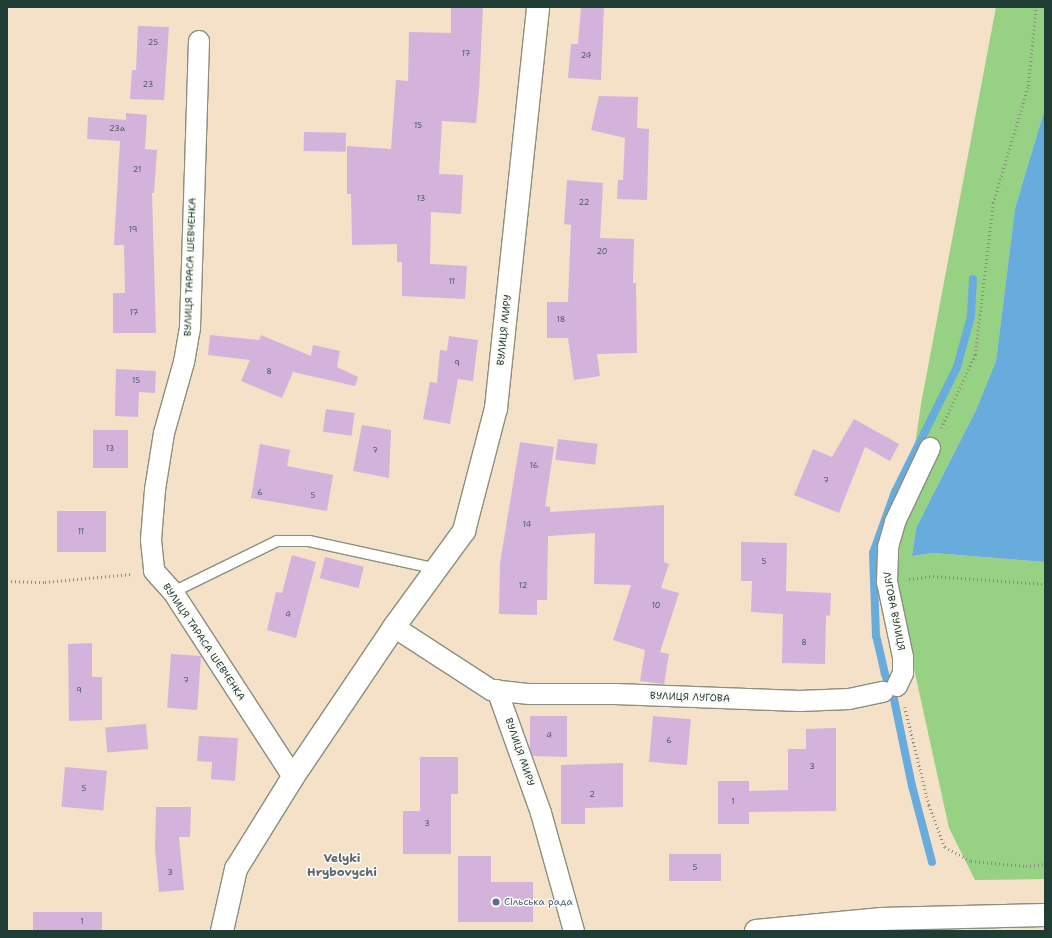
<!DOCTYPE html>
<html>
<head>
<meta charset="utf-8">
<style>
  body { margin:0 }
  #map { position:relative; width:1052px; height:938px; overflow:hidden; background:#f4e1c7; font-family:"Shantell Sans",sans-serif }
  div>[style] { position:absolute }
  .green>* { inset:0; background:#97d184 }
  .water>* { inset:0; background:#68acdd }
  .stream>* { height:8px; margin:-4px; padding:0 4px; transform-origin:4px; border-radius:4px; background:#68acdd }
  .building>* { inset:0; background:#d3b3dc; transform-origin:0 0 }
  .path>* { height:2.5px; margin-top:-1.25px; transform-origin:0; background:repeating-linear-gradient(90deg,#8a8f7e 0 1px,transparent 0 4px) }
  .roads { filter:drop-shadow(1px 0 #8a8f7e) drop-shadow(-1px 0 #8a8f7e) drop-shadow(0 1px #8a8f7e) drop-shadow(0 -1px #8a8f7e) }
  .lane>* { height:10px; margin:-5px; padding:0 5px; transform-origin:5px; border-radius:5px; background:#fff }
  .street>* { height:20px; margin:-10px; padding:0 10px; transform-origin:10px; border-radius:10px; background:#fff }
  .secondary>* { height:22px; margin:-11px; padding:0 11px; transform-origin:11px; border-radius:11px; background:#fff }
  .highway>* { height:22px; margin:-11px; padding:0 11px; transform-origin:11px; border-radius:11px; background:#fff }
  .dots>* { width:11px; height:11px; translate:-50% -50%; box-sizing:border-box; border:2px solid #fdfcf7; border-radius:50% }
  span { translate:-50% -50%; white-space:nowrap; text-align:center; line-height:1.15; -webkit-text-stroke:3px #fdfcf7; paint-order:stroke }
  .number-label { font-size:8px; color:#4c5a5e }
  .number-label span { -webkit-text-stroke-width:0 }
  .street-label { font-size:10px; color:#1f3d34 }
  .service-label { font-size:10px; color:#4e5e75 }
  .left { translate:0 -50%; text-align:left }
  .quarter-label { font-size:12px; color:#5e666f; font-weight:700 }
  .frame { position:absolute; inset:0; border:8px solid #1f3d34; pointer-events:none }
</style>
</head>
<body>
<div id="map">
  <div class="green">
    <div style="clip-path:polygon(996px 7px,1045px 7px,1045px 108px,1015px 208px,996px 361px,976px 410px,916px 528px,912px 556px,933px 553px,1045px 562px,1045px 879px,975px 880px,949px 828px,895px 582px,921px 404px)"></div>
  </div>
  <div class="water">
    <div style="clip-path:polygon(1045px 108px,1045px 562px,933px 553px,912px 556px,916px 528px,976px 410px,996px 361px,1015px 208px)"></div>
  </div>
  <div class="stream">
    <div style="left:932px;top:862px;width:79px;rotate:-104.7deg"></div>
    <div style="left:912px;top:786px;width:89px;rotate:-101.7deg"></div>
    <div style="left:894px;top:699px;width:27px;rotate:-110deg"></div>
    <div style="left:885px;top:674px;width:39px;rotate:-103deg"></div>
    <div style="left:876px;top:636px;width:83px;rotate:-92.1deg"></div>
    <div style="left:873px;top:553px;width:65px;rotate:-70.2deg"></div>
    <div style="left:895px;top:492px;width:140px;rotate:-63.6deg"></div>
    <div style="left:957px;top:367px;width:53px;rotate:-74.6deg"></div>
    <div style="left:971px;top:316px;width:37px;rotate:-87deg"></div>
  </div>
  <div class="building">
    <div style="clip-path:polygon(451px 7px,483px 7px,479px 91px,476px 123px,442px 121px,439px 174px,463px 175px,461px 214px,431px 212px,430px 264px,467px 266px,465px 299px,402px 296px,402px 262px,397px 262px,397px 244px,352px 245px,351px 194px,347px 194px,347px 146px,391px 149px,396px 80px,408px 81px,409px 32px,451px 33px)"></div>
    <div style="clip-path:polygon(581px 7px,604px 7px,601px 80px,568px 78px,571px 44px,578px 44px)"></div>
    <div style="clip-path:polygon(138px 26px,169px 27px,164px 100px,130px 99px,132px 70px,136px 70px)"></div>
    <div style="clip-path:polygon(599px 96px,638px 97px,637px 128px,649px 129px,647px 200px,617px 199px,618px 180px,623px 180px,625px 138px,591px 130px)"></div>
    <div style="clip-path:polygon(126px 113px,147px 115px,145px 149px,157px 150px,154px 193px,152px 193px,156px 333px,113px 333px,113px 293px,125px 293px,124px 245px,114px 245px,120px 141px,87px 139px,88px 117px,126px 120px)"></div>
    <div style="left:304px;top:132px;width:42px;height:19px;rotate:1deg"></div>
    <div style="clip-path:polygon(567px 180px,603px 183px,600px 238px,634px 239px,633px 283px,636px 283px,637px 353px,597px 354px,600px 376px,574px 380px,568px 338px,547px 338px,547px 302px,568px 302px,571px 225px,564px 224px)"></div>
    <div style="clip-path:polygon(210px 335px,259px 340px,261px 335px,311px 356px,313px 345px,340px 351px,337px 367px,358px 377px,355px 386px,293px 372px,282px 398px,241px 381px,250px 360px,208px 355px)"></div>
    <div style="clip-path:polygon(449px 336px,478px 340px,473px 381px,458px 379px,450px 424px,423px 419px,430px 382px,437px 383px,440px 350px,447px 351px)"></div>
    <div style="clip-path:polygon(116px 369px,156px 371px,155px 393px,139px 392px,138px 417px,115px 416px)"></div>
    <div style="left:326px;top:409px;width:29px;height:23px;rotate:8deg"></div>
    <div style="clip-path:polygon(854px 419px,899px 444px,890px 461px,865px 447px,839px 513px,794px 495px,813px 449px,832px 457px)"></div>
    <div style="clip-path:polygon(362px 425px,391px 430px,389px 478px,353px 471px)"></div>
    <div style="left:93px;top:430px;width:35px;height:38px"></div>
    <div style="left:558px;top:439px;width:40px;height:21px;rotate:7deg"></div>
    <div style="clip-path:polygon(520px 442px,554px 447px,545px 506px,550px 507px,550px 512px,664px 505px,664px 562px,669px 564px,661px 588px,679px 593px,660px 652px,669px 654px,664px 684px,640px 681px,645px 650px,613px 640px,631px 585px,594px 584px,595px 533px,548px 536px,547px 600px,537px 600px,537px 615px,499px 614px,500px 563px)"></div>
    <div style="clip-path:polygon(260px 444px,290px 450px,287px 466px,333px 475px,327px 511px,251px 498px)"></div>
    <div style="left:106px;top:511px;width:41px;height:49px;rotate:90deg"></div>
    <div style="clip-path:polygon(741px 542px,787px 543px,786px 591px,831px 593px,830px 616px,826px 615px,825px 664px,782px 663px,783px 614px,751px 612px,752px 581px,741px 581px)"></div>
    <div style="clip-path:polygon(292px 555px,316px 562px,296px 638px,267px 630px,276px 592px,282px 593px)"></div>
    <div style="left:325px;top:557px;width:40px;height:22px;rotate:14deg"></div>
    <div style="clip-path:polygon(92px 643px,92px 677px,102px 677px,102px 720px,69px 721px,68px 644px)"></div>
    <div style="left:171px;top:654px;width:30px;height:54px;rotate:4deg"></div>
    <div style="clip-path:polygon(530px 716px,567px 716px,567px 757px,533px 756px,530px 749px)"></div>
    <div style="left:653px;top:716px;width:38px;height:46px;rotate:5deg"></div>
    <div style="left:146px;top:724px;width:25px;height:41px;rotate:85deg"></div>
    <div style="clip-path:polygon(836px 728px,836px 811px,749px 812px,749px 824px,718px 824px,718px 781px,749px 781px,749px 791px,788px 790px,788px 749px,806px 749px,806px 729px)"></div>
    <div style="clip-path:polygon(199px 736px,238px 738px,235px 781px,211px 779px,212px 762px,197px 761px)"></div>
    <div style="clip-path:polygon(420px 757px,458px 757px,458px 794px,451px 794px,451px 854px,403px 854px,403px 811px,420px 811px)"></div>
    <div style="clip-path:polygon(623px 763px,623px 807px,585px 808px,585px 824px,561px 824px,561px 765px)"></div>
    <div style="left:65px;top:767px;width:42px;height:40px;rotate:5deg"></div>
    <div style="clip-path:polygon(156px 807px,191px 807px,190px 837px,179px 837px,184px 890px,159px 892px,155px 849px)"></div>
    <div style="left:669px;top:854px;width:52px;height:27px"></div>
    <div style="clip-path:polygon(458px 856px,491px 856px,491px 882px,533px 882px,533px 922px,458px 922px)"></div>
    <div style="left:102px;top:912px;width:19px;height:69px;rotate:90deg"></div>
  </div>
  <div class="path">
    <div style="left:941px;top:428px;width:81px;rotate:-65deg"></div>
    <div style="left:975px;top:355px;width:153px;rotate:-83.2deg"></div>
    <div style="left:993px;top:203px;width:122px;rotate:-73.3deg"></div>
    <div style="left:1028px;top:86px;width:79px;rotate:-84.2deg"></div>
    <div style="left:909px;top:579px;width:24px;rotate:-7deg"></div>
    <div style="left:933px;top:576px;width:112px;rotate:4.1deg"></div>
    <div style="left:7px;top:581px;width:38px;rotate:2deg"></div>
    <div style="left:45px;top:582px;width:87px;rotate:-5.3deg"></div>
    <div style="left:905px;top:707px;width:101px;rotate:76.2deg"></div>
    <div style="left:929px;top:805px;width:45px;rotate:69.1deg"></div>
    <div style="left:945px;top:847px;width:30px;rotate:28deg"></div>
    <div style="left:971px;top:861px;width:55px;rotate:5.2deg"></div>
    <div style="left:1026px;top:866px;width:19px;rotate:-6deg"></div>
  </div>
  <div class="roads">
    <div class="lane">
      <div style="left:173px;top:592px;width:116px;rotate:-26.1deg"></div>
      <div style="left:277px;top:541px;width:32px"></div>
      <div style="left:309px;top:541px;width:131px;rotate:12.3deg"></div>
    </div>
    <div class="street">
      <div style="left:199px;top:41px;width:287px;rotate:91.8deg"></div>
      <div style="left:190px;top:328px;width:35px;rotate:100deg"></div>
      <div style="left:184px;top:362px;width:74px;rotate:105.7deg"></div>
      <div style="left:164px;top:433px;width:58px;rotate:99deg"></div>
      <div style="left:155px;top:490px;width:50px;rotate:94.6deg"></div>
      <div style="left:151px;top:540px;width:31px;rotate:84deg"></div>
      <div style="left:154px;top:571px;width:28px;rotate:48deg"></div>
      <div style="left:173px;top:592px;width:221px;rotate:57deg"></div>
      <div style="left:394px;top:627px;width:116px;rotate:33deg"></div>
      <div style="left:491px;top:690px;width:39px;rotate:6deg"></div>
      <div style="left:530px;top:694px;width:85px"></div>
      <div style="left:615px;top:694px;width:185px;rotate:2.2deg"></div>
      <div style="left:800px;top:701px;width:49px;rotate:-2.3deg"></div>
      <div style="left:849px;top:699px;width:35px;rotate:-12deg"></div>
      <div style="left:897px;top:686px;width:14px;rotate:-65deg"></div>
      <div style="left:903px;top:673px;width:16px;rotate:-90deg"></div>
      <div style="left:903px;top:657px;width:77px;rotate:-102deg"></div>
      <div style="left:887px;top:582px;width:35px;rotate:-88deg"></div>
      <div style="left:888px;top:547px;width:26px;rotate:-74deg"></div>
      <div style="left:895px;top:522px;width:82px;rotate:-64.7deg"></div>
      <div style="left:497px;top:690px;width:131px;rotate:70.3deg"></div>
      <div style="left:541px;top:813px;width:123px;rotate:74.4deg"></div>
    </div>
    <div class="secondary">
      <div style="left:222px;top:931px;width:64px;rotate:-77.3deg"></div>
      <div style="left:236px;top:869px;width:108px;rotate:-58.2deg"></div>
      <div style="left:293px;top:777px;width:181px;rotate:-56deg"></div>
      <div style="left:394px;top:627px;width:119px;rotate:-53.9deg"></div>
      <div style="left:464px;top:531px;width:127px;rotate:-75.4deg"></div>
      <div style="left:496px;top:408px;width:403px;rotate:-84deg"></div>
    </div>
    <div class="highway">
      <div style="left:756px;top:931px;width:126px;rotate:-5.5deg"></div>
      <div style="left:881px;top:919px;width:164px;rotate:-1.4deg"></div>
    </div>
  </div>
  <div class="dots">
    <div style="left:496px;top:902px;background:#5c6f8a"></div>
  </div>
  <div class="number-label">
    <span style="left:153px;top:43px">25</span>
    <span style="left:466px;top:54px">17</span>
    <span style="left:586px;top:56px">24</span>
    <span style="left:148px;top:85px">23</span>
    <span style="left:418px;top:126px">15</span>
    <span style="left:117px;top:129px">23а</span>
    <span style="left:137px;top:170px">21</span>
    <span style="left:421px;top:199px">13</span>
    <span style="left:584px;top:203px">22</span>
    <span style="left:133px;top:230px">19</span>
    <span style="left:602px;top:252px">20</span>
    <span style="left:452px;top:282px">11</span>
    <span style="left:134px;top:313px">17</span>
    <span style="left:561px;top:320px">18</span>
    <span style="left:457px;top:364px">9</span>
    <span style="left:269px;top:372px">8</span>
    <span style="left:136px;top:381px">15</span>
    <span style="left:110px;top:449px">13</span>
    <span style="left:375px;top:451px">7</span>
    <span style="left:534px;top:466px">16</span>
    <span style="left:826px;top:481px">7</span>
    <span style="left:260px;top:493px">6</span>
    <span style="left:313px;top:496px">5</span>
    <span style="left:527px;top:525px">14</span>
    <span style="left:81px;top:532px">11</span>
    <span style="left:764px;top:562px">5</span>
    <span style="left:523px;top:586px">12</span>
    <span style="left:656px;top:606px">10</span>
    <span style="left:288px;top:615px">4</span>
    <span style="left:804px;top:643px">8</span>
    <span style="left:186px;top:681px">7</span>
    <span style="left:79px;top:691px">9</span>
    <span style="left:549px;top:736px">4</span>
    <span style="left:669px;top:741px">6</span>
    <span style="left:812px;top:767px">3</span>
    <span style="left:84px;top:789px">5</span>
    <span style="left:592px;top:795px">2</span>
    <span style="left:733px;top:802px">1</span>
    <span style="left:427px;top:824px">3</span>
    <span style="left:695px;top:868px">5</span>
    <span style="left:170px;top:873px">3</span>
    <span style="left:82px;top:922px">1</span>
  </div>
  <div class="street-label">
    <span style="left:190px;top:267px;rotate:-88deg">ВУЛИЦЯ ТАРАСА ШЕВЧЕНКА</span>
    <span style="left:504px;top:330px;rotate:-84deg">ВУЛИЦЯ МИРУ</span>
    <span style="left:894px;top:611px;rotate:79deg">ЛУГОВА ВУЛИЦЯ</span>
    <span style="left:204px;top:642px;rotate:56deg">ВУЛИЦЯ ТАРАСА ШЕВЧЕНКА</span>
    <span style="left:690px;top:697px;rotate:2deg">ВУЛИЦЯ ЛУГОВА</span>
    <span style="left:520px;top:752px;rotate:71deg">ВУЛИЦЯ МИРУ</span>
  </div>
  <div class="service-label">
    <span class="left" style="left:504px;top:902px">Сільська рада</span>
  </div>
  <div class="quarter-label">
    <span style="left:342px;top:866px">Velyki<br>Hrybovychi</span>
  </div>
  <div class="frame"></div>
</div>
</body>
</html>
